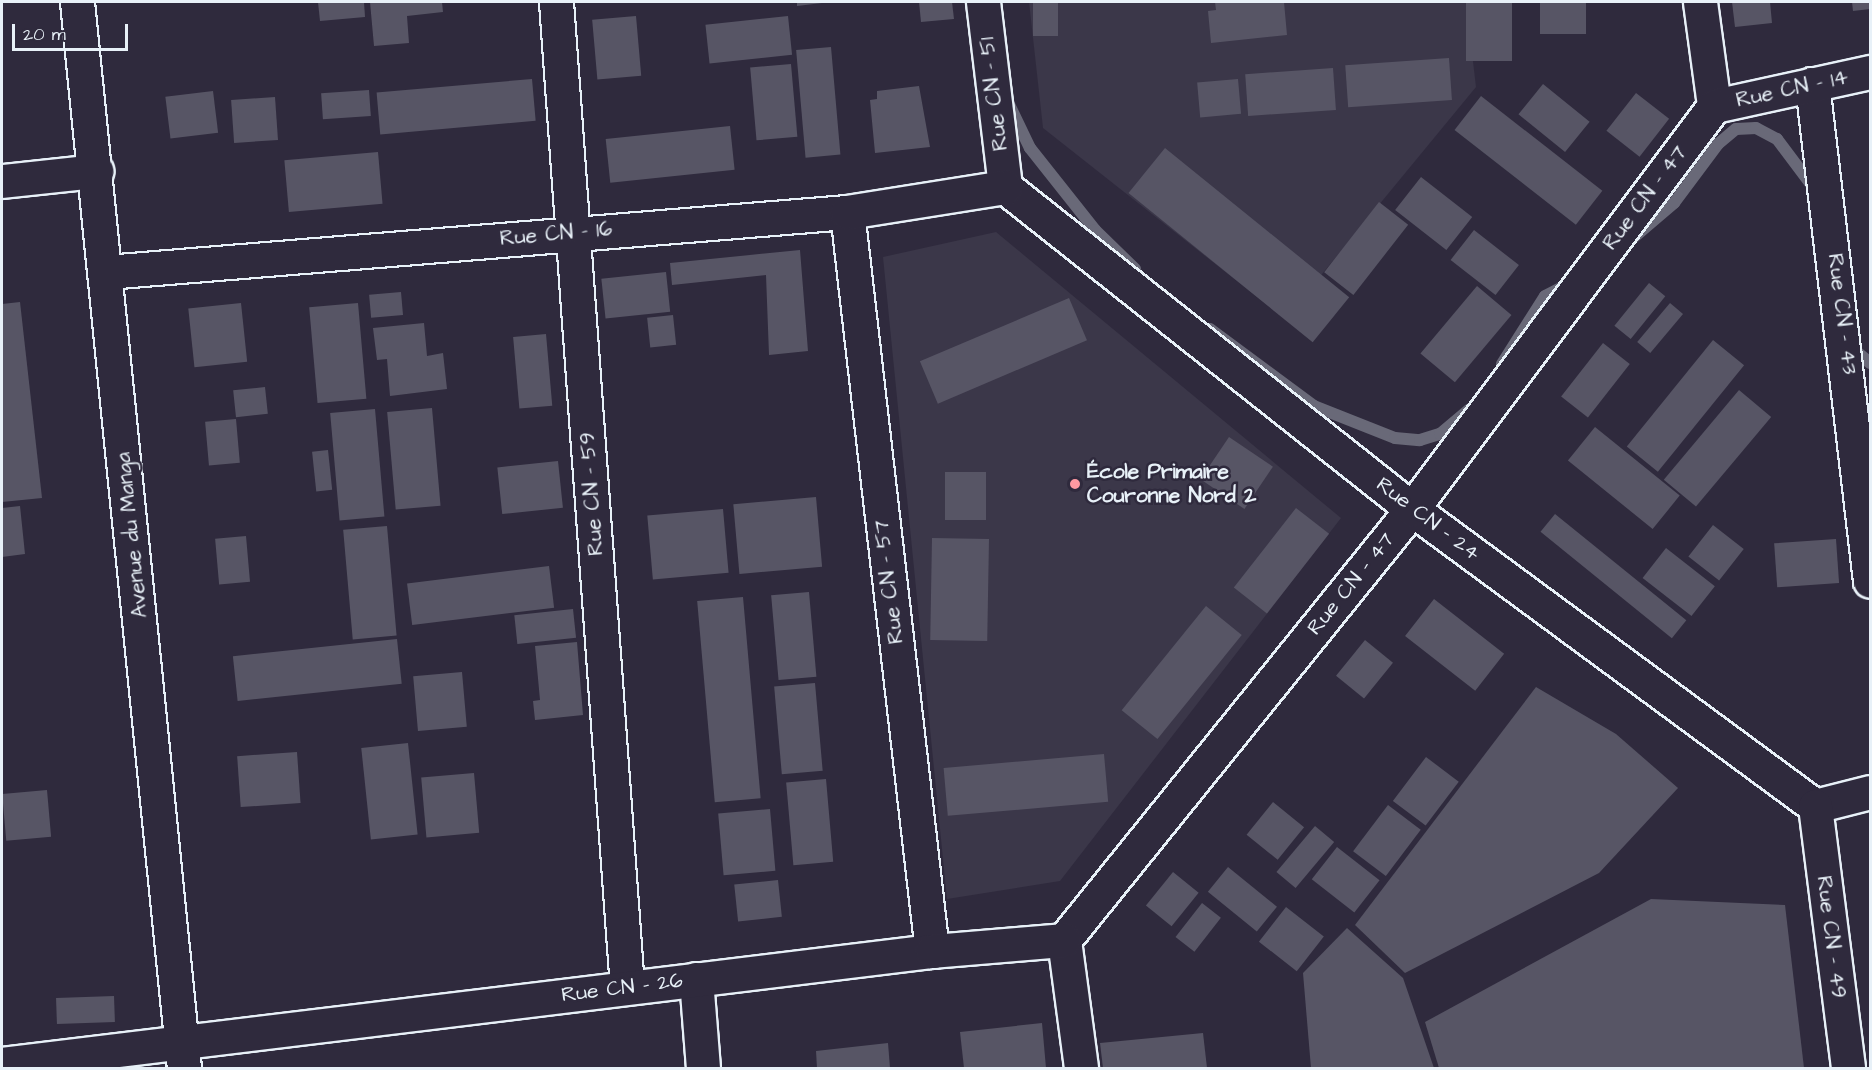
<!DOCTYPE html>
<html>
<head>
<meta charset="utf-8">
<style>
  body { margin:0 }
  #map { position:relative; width:1872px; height:1070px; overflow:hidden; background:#2f2a3d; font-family:"Architects Daughter",sans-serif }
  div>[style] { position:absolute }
  .built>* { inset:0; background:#3b3749 }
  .stream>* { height:12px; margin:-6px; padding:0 6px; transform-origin:6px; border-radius:6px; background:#696978 }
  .building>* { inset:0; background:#575565; transform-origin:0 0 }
  .roads { filter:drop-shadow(2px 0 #e8f1f8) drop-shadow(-2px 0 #e8f1f8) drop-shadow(0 2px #e8f1f8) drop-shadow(0 -2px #e8f1f8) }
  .minor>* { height:33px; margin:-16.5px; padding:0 16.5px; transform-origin:16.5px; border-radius:16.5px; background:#2f2a3d }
  .tertiary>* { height:33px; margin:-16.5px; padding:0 16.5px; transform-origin:16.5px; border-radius:16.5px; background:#2f2a3d }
  .dots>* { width:16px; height:16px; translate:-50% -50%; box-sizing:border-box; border:3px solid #2f2a3d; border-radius:50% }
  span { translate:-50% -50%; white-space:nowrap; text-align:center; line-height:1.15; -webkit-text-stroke:5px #2f2a3d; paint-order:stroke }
  .street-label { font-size:21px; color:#e8f1f8 }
  .poi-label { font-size:21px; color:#e8f1f8; font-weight:700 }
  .left { translate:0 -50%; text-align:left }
  .frame { position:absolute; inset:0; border:3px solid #e8f1f8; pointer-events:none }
  .scale { position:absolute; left:12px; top:24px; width:116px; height:27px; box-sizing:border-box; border:3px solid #e8f1f8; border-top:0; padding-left:8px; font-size:18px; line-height:21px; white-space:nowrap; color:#e8f1f8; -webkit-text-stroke:4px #2f2a3d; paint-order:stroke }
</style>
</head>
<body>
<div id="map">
  <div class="built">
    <div style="clip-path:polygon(1029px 2px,1466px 2px,1476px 87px,1285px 319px,1043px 128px)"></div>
    <div style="clip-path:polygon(996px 232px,1341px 518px,1060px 881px,947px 899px,883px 257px)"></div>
  </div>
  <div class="stream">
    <div style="left:1006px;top:98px;width:55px;rotate:64.4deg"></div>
    <div style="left:1030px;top:148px;width:105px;rotate:51.6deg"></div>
    <div style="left:1095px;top:230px;width:56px;rotate:44.3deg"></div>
    <div style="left:1633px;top:238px;width:54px;rotate:-40.5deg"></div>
    <div style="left:1674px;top:203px;width:74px;rotate:-53.3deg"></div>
    <div style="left:1718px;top:144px;width:23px;rotate:-40deg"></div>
    <div style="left:1736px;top:129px;width:20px;rotate:-3deg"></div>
    <div style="left:1756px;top:128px;width:24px;rotate:28deg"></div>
    <div style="left:1777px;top:139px;width:60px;rotate:53.1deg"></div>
    <div style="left:1210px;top:329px;width:129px;rotate:36.5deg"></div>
    <div style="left:1314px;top:406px;width:87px;rotate:21.6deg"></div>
    <div style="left:1395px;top:438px;width:25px;rotate:5deg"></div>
    <div style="left:1420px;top:440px;width:21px;rotate:-17deg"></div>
    <div style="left:1440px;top:434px;width:38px;rotate:-40deg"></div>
    <div style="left:1851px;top:347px;width:25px;rotate:40deg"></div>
    <div style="left:1502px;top:364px;width:80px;rotate:-57.7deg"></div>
    <div style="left:1545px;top:296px;width:30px;rotate:-27deg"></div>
  </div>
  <div class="building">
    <div style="clip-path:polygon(318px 2px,364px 2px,365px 17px,320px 21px)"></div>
    <div style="clip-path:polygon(370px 2px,442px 2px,443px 12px,407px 16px,409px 43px,374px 46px)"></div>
    <div style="clip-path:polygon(797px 2px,821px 2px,822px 3px,797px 6px)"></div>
    <div style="clip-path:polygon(919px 2px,952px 2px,954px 19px,921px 22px)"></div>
    <div style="left:1033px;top:2px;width:25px;height:34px"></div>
    <div style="clip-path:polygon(1215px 2px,1284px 2px,1287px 35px,1211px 43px,1208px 11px,1216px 10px)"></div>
    <div style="left:1466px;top:2px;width:46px;height:59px"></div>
    <div style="left:1540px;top:2px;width:46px;height:32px"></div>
    <div style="clip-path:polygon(1732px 2px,1770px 2px,1772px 23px,1735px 27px)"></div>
    <div style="clip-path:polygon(1852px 2px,1870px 2px,1870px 9px,1853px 11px)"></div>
    <div style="left:636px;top:16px;width:60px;height:44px;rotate:85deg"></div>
    <div style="left:788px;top:16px;width:39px;height:83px;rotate:84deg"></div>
    <div style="left:831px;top:47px;width:108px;height:35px;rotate:85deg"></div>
    <div style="left:1449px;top:58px;width:42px;height:104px;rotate:86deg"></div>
    <div style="left:791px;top:64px;width:73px;height:41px;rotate:85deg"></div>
    <div style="left:1333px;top:68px;width:42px;height:88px;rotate:86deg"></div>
    <div style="left:532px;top:79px;width:42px;height:156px;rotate:85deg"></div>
    <div style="left:1238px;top:79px;width:35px;height:41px;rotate:85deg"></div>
    <div style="left:1543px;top:84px;width:60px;height:39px;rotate:39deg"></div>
    <div style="clip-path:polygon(919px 86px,930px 147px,875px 153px,870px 100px,877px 99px,877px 91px)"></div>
    <div style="left:369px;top:90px;width:26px;height:48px;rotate:86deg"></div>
    <div style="left:213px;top:91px;width:42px;height:48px;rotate:83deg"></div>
    <div style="left:1636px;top:93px;width:42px;height:48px;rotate:38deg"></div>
    <div style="left:1481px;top:96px;width:154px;height:43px;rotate:38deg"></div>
    <div style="left:275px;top:97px;width:43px;height:44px;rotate:86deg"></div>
    <div style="left:730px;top:126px;width:44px;height:125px;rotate:84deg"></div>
    <div style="left:1165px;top:148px;width:237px;height:58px;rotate:39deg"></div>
    <div style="left:378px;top:152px;width:52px;height:94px;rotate:85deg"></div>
    <div style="left:1421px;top:177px;width:65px;height:42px;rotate:38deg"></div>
    <div style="left:1379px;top:202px;width:37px;height:89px;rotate:38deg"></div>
    <div style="left:1474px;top:230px;width:57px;height:38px;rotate:38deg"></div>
    <div style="clip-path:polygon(800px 250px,808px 351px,769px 355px,766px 275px,672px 285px,670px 263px)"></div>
    <div style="left:666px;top:272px;width:40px;height:65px;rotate:84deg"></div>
    <div style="left:1649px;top:283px;width:21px;height:55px;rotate:39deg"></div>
    <div style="left:1477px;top:286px;width:45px;height:88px;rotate:40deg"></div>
    <div style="left:401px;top:292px;width:23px;height:32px;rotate:85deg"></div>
    <div style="left:1069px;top:298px;width:46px;height:162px;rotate:67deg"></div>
    <div style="clip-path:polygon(20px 302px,42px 498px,2px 502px,2px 304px)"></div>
    <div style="left:241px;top:303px;width:59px;height:53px;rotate:84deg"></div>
    <div style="left:358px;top:303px;width:96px;height:49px;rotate:85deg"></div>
    <div style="left:1670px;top:303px;width:17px;height:51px;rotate:40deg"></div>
    <div style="left:673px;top:315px;width:30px;height:26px;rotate:84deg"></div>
    <div style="clip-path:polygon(424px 323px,427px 356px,443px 353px,447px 389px,390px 396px,387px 359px,377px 360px,373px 328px)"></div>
    <div style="left:546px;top:334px;width:72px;height:33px;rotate:85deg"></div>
    <div style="left:1713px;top:340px;width:40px;height:137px;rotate:39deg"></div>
    <div style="left:1603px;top:343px;width:34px;height:68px;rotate:38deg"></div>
    <div style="left:265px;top:387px;width:27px;height:32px;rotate:84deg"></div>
    <div style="left:1739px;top:390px;width:42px;height:117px;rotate:40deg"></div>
    <div style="left:432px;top:408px;width:98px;height:45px;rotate:85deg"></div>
    <div style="left:375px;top:409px;width:108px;height:45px;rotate:85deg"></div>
    <div style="left:236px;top:419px;width:44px;height:31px;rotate:85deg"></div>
    <div style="left:1595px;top:427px;width:109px;height:43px;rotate:39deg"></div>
    <div style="left:1229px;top:437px;width:53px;height:51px;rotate:34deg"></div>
    <div style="left:328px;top:450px;width:40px;height:16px;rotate:84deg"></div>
    <div style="left:558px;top:461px;width:47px;height:61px;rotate:84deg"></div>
    <div style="left:945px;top:472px;width:41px;height:48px"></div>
    <div style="left:816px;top:497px;width:70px;height:83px;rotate:85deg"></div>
    <div style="clip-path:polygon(20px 506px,25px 554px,2px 557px,2px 508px)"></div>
    <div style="left:1296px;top:508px;width:42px;height:101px;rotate:38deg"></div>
    <div style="left:723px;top:509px;width:64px;height:76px;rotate:85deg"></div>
    <div style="left:1555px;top:514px;width:169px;height:23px;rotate:39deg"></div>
    <div style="left:1713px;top:525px;width:39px;height:40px;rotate:38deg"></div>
    <div style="left:387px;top:526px;width:110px;height:44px;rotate:85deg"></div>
    <div style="left:246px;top:536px;width:46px;height:31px;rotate:85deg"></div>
    <div style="left:932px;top:538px;width:57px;height:102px;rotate:1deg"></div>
    <div style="left:1836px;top:539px;width:44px;height:62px;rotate:86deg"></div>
    <div style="left:1666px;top:548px;width:62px;height:38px;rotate:38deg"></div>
    <div style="left:549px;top:566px;width:42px;height:143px;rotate:83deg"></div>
    <div style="left:809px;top:592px;width:85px;height:38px;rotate:85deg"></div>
    <div style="left:743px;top:597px;width:202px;height:46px;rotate:85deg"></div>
    <div style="left:1434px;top:599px;width:89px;height:47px;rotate:38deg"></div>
    <div style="left:1206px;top:606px;width:46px;height:134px;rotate:39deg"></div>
    <div style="left:573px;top:609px;width:29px;height:59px;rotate:84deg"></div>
    <div style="left:397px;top:639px;width:45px;height:165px;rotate:84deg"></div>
    <div style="left:1365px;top:640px;width:36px;height:46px;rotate:39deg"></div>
    <div style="clip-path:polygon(577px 642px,583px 715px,535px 720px,533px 701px,540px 700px,535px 646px)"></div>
    <div style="left:462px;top:672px;width:55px;height:49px;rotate:85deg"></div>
    <div style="left:815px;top:683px;width:88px;height:41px;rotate:85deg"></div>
    <div style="clip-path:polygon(1536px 687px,1616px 734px,1678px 788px,1599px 873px,1405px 973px,1355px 925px)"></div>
    <div style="left:408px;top:743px;width:92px;height:47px;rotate:84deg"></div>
    <div style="left:297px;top:752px;width:51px;height:60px;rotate:86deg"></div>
    <div style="left:1104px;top:754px;width:48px;height:161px;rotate:85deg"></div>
    <div style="left:1426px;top:757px;width:41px;height:55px;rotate:37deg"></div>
    <div style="left:474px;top:773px;width:60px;height:53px;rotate:85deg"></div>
    <div style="left:826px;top:779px;width:83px;height:40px;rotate:85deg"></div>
    <div style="left:47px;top:790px;width:47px;height:45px;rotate:85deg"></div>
    <div style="left:1273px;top:802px;width:40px;height:42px;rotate:39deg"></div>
    <div style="left:1388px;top:805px;width:41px;height:58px;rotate:37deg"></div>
    <div style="left:770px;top:809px;width:62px;height:52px;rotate:85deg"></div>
    <div style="left:1315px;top:826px;width:25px;height:60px;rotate:40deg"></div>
    <div style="left:1337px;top:847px;width:54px;height:41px;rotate:38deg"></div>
    <div style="left:1228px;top:867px;width:63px;height:32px;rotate:39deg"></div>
    <div style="left:1173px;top:872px;width:33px;height:43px;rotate:39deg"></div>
    <div style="left:778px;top:880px;width:37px;height:44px;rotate:84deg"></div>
    <div style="clip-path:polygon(1651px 899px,1785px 905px,1804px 1068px,1439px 1068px,1425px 1022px)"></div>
    <div style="left:1202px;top:903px;width:24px;height:43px;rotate:38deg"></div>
    <div style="left:1286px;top:907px;width:48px;height:44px;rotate:38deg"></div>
    <div style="clip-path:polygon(1347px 928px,1403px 978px,1434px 1068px,1311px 1068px,1303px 973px)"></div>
    <div style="left:114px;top:996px;width:26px;height:58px;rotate:88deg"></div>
    <div style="clip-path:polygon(1042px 1023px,1046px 1068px,964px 1068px,960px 1032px)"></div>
    <div style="clip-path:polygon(1203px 1033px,1207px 1068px,1103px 1068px,1100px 1043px)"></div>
    <div style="clip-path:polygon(888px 1043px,890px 1068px,817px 1068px,816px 1051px)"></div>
  </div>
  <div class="roads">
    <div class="minor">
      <div style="left:556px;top:2px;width:988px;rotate:85.88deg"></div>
      <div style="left:983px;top:2px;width:186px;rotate:83.2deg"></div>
      <div style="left:1700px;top:2px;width:105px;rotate:82.3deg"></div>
      <div style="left:1812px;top:84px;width:500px;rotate:83.34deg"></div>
      <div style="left:1714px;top:106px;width:160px;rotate:-12.3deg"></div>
      <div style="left:2px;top:181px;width:95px;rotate:-6.1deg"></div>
      <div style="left:1005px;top:187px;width:519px;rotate:38.35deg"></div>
      <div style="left:1412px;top:509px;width:501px;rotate:36.39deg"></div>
      <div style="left:1815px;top:806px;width:57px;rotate:-14.3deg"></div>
      <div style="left:847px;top:212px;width:744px;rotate:83.44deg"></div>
      <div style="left:106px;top:272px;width:743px;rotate:-4.63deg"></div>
      <div style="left:847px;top:212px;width:160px;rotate:-9deg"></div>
      <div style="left:1815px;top:806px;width:264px;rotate:82.8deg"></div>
      <div style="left:1064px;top:940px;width:554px;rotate:-51.08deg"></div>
      <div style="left:1412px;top:509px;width:504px;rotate:-53.15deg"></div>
      <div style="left:1064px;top:940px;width:129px;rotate:82.4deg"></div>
      <div style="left:696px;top:979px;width:89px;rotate:85.5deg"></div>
      <div style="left:2px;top:1064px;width:937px;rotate:-6.93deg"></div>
      <div style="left:932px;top:951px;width:132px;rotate:-4.8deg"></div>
    </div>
    <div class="tertiary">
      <div style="left:77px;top:2px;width:1071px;rotate:84.27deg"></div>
    </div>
  </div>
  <div class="dots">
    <div style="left:1075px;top:484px;background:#ff9aa2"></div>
  </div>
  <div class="street-label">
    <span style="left:1792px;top:89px;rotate:-12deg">Rue CN - 14</span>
    <span style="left:994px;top:94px;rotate:-97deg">Rue CN - 51</span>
    <span style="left:1645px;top:198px;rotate:-53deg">Rue CN - 47</span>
    <span style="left:556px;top:234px;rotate:-5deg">Rue CN - 16</span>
    <span style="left:1842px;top:314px;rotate:83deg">Rue CN - 43</span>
    <span style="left:592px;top:494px;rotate:-94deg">Rue CN - 59</span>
    <span style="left:1428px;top:519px;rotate:37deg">Rue CN - 24</span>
    <span style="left:132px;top:535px;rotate:-96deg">Avenue du Manga</span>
    <span style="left:889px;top:582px;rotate:-97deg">Rue CN - 57</span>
    <span style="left:1351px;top:584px;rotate:-51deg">Rue CN - 47</span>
    <span style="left:1831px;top:937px;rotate:83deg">Rue CN - 49</span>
    <span style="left:622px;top:988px;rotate:-7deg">Rue CN - 26</span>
  </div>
  <div class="poi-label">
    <span class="left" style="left:1087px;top:484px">École Primaire<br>Couronne Nord 2</span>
  </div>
  <div class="frame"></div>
  <div class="scale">20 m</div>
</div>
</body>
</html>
